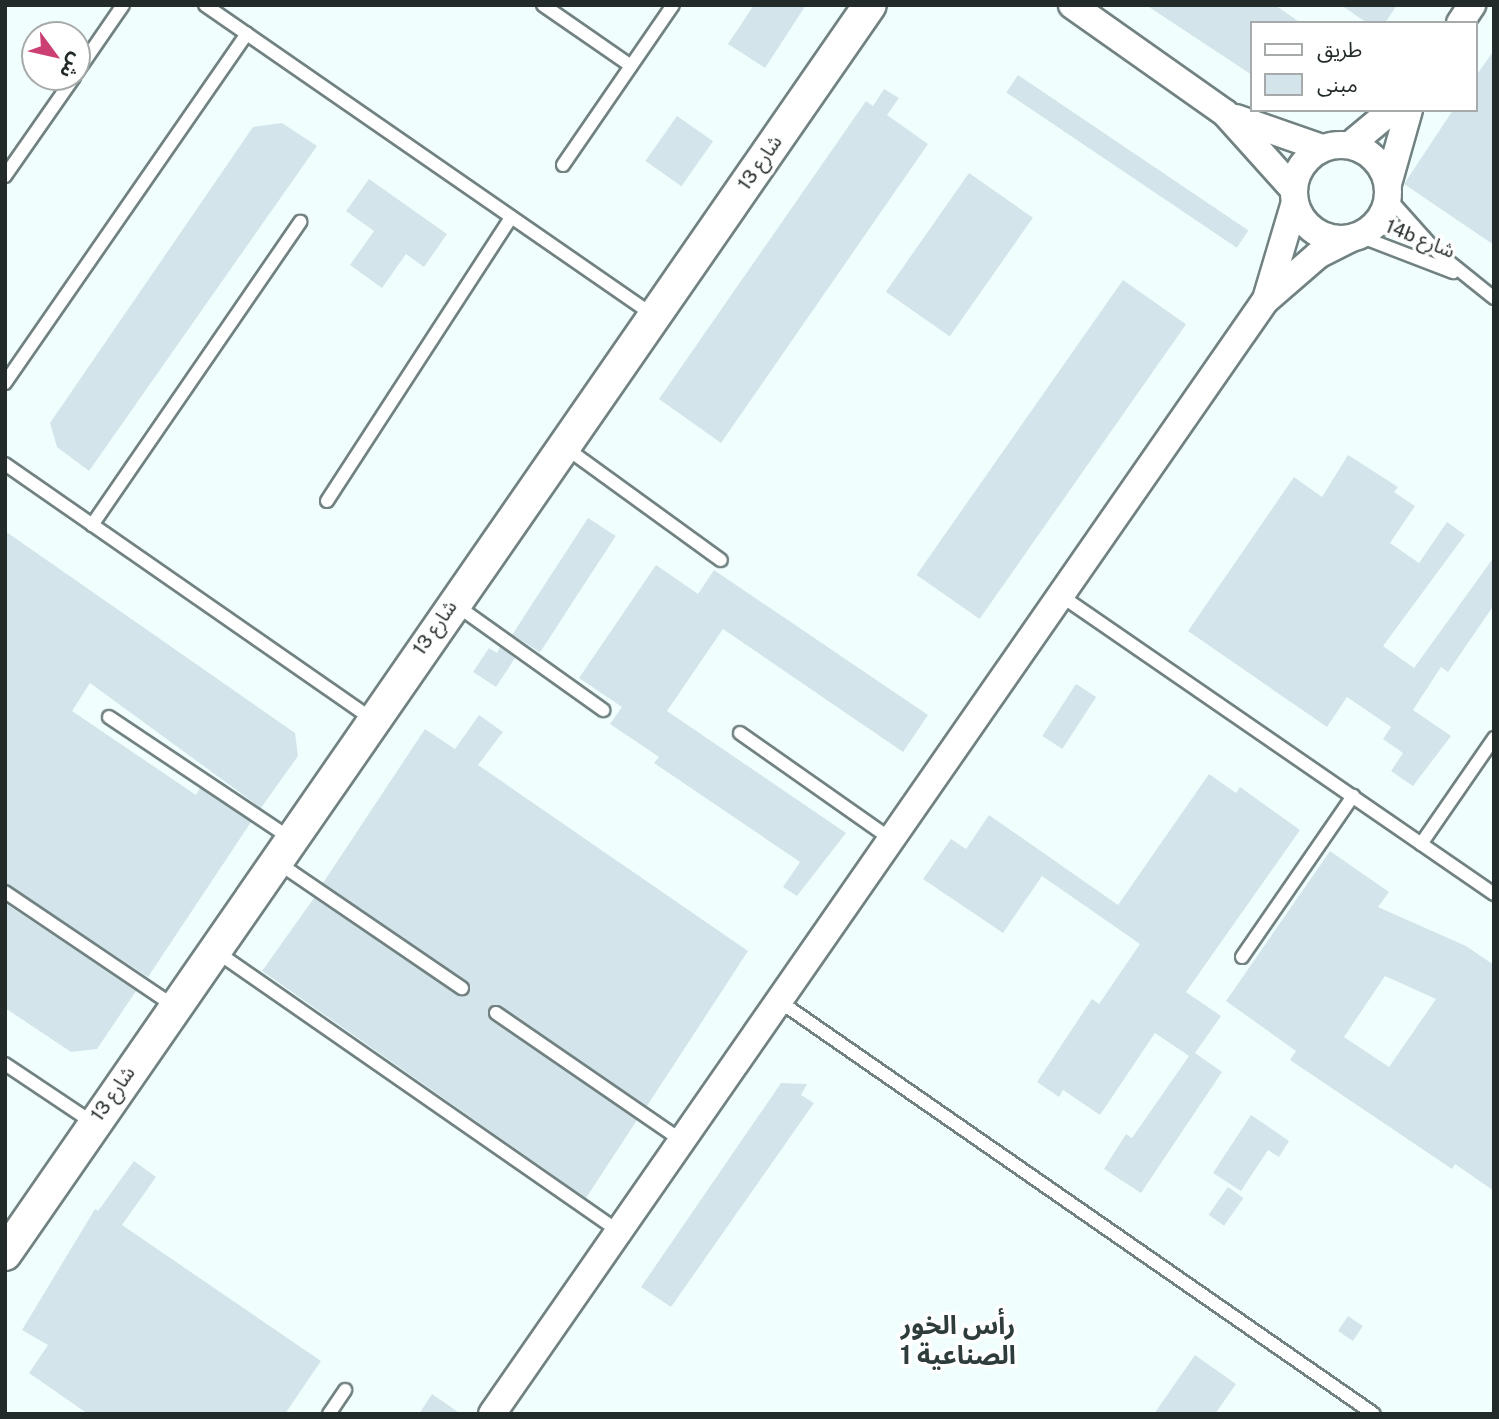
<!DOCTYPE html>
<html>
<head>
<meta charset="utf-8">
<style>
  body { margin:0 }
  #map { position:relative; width:1499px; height:1419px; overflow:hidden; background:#f0fffe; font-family:"Public Sans","Noto Sans Arabic",sans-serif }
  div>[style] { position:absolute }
  .building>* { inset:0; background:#d4e4eb; transform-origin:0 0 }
  .roads { filter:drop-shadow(2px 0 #728282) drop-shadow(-2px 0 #728282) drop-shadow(0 2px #728282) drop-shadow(0 -2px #728282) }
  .service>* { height:12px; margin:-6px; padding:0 6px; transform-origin:6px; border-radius:6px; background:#fff }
  .minor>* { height:26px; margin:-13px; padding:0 13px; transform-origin:13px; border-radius:13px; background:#fff }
  .minor>.ring { margin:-13px; padding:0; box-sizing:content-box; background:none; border:26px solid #fff; border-radius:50% }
  .tertiary>* { height:32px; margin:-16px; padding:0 16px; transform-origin:16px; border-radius:16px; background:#fff }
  span { translate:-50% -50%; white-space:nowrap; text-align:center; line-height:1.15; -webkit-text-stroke:7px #fff; paint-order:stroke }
  .street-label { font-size:19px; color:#232a2a }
  .district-label { font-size:26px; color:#2e3c3c; font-weight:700 }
  .frame { position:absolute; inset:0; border:7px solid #232a2a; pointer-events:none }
  .legend { position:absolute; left:1250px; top:21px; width:228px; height:91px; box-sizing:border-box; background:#fff; border:2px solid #a7aaaa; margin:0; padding:9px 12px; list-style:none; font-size:21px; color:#232a2a }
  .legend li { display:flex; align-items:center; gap:14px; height:35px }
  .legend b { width:35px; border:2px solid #a7aaaa }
  .north { position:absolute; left:21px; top:21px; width:70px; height:70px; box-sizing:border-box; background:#fff; border:2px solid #a7aaaa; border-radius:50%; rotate:123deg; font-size:19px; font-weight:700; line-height:28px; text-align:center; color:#232a2a }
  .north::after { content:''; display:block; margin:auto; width:24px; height:32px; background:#cb3f72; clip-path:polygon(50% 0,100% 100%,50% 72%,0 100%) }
</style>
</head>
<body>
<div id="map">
  <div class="building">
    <div style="clip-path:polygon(754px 5px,806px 5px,765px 68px,728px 44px)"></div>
    <div style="clip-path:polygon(1146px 5px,1275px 5px,1301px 23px,1252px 23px,1252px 75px)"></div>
    <div style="clip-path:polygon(1341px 5px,1397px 5px,1385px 23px,1367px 23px)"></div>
    <div style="clip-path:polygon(1494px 50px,1494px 245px,1404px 184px,1453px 110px,1476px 110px,1476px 76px)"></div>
    <div style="left:1018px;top:75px;width:278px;height:21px;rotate:34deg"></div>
    <div style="clip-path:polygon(884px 89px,899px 98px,887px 115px,928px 144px,721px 443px,659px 399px,866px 101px,873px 106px)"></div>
    <div style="left:677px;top:116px;width:44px;height:55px;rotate:35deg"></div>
    <div style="clip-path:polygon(282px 123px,317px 146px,89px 471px,57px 447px,50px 423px,253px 127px)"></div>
    <div style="left:969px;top:173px;width:78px;height:145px;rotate:35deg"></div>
    <div style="clip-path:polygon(369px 179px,447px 234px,424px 267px,406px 254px,382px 288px,350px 265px,374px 231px,346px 211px)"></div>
    <div style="left:1123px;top:280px;width:77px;height:360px;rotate:35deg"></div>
    <div style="clip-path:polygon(1348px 455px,1398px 487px,1394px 492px,1415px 506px,1390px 543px,1419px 563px,1447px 522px,1465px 535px,1383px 646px,1414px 668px,1494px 557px,1494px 605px,1448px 672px,1441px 667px,1413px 710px,1451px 736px,1413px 786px,1391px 771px,1403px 753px,1383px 739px,1391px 727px,1347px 697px,1327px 727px,1188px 631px,1294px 477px,1322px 497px)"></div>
    <div style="left:588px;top:518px;width:33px;height:139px;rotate:33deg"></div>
    <div style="clip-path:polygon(5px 531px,295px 733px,298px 756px,261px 808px,90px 683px,72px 711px,196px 795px,200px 788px,251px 822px,148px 977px,5px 883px)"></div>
    <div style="clip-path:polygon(656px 565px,698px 594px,714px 570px,928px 715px,903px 752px,723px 629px,667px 711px,846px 833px,797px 896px,783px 887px,800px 862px,654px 763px,659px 757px,610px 724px,622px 707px,579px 678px)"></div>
    <div style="clip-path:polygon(500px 647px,515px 658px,496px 687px,473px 672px,489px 648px,497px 653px)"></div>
    <div style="left:1076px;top:684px;width:24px;height:62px;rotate:33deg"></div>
    <div style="clip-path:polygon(479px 715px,503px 732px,478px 765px,748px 951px,647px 1106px,501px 1006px,488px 1009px,491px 1020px,637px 1120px,586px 1198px,262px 971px,314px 898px,457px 995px,469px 993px,467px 981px,323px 883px,425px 729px,455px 749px)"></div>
    <div style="clip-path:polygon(1209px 774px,1236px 793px,1240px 787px,1300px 830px,1186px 992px,1221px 1016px,1195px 1053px,1222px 1072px,1141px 1193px,1104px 1169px,1126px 1134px,1132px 1138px,1189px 1056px,1155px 1033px,1100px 1115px,1063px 1090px,1059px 1097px,1037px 1082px,1092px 999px,1099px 1004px,1140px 944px,1042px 876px,1003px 933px,923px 879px,951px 839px,966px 849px,989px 815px,1118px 905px)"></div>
    <div style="clip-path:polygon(evenodd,1330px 851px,1389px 892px,1378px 907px,1466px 946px,1494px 965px,1494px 1191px,1455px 1164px,1452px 1169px,1290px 1060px,1296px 1051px,1226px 1001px,1330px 851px,1385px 976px,1436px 999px,1389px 1067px,1344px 1037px,1385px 976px)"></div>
    <div style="clip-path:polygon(5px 903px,136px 991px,97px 1049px,71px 1052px,5px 1008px)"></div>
    <div style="clip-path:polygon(781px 1083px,807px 1084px,801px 1095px,814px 1103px,671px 1307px,641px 1287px)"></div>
    <div style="clip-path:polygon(1251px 1115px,1289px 1141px,1279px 1157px,1268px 1150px,1241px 1191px,1213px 1173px)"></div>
    <div style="clip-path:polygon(134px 1161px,156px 1177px,122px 1225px,321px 1361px,285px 1414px,88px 1414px,29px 1373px,48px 1345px,22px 1330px,95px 1209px,98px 1211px)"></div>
    <div style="left:1228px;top:1187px;width:19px;height:34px;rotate:35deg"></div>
    <div style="left:1348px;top:1316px;width:18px;height:18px;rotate:34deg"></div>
    <div style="clip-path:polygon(1195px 1355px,1236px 1384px,1215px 1414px,1154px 1414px)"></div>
    <div style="clip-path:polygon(432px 1394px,461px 1414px,419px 1414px)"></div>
  </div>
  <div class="roads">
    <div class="service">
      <div style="left:205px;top:5px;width:545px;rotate:34.68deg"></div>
      <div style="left:543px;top:5px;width:107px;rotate:34.7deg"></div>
      <div style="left:77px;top:72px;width:81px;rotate:-55.5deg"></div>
      <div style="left:563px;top:165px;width:194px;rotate:-55.5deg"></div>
      <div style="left:5px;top:176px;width:121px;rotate:-55.1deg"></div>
      <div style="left:1388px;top:197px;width:75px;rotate:48.2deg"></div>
      <div style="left:1438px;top:253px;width:72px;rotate:38.8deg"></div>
      <div style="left:1359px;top:236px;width:101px;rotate:21deg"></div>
      <div style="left:5px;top:383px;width:425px;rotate:-55.3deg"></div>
      <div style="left:566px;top:448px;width:191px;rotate:35.9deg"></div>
      <div style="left:5px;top:464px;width:447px;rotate:34.8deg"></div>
      <div style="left:327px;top:501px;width:338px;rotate:-57deg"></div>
      <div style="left:92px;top:525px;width:368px;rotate:-55.5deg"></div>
      <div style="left:1060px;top:595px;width:527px;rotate:34.56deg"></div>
      <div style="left:456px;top:605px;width:181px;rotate:35.5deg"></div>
      <div style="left:109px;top:717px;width:218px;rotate:33.8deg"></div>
      <div style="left:740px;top:733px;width:184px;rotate:35.1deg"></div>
      <div style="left:1421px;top:844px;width:129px;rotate:-55.4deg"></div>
      <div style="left:277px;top:862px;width:224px;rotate:34.3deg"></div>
      <div style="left:5px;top:892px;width:204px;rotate:34deg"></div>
      <div style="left:214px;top:950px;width:493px;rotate:34.8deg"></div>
      <div style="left:1242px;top:957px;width:196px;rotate:-55.4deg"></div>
      <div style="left:779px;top:1001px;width:724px;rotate:34.77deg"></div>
      <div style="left:496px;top:1013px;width:226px;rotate:34.5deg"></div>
      <div style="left:5px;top:1064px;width:106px;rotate:33.8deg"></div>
      <div style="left:329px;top:1414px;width:29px;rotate:-56deg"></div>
    </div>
    <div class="minor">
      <div style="left:1072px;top:5px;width:187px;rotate:35.2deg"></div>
      <div style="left:1225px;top:113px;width:103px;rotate:48.1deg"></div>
      <div style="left:1460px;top:23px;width:22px;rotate:-56deg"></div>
      <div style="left:1236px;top:118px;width:91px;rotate:19.2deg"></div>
      <div class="ring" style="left:1294px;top:145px;width:68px;height:68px"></div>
      <div style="left:1350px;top:145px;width:55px;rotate:-39.8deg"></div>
      <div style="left:1388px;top:184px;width:77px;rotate:-74.2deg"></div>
      <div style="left:1267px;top:296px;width:98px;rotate:-73.4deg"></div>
      <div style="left:492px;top:1414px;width:1355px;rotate:-55.22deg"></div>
      <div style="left:1265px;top:301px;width:70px;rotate:-41deg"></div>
      <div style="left:1318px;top:255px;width:35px;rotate:-27deg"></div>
    </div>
    <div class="tertiary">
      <div style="left:5px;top:1254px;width:1519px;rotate:-55.3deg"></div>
    </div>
  </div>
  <div class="street-label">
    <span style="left:760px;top:163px;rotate:-55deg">شارع 13</span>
    <span style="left:1420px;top:239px;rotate:22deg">14b شارع</span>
    <span style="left:435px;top:628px;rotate:-55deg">شارع 13</span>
    <span style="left:113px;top:1094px;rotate:-55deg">شارع 13</span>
  </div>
  <div class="district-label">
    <span style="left:958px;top:1340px">رأس الخور<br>الصناعية 1</span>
  </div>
  <div class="frame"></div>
  <ul class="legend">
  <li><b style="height:9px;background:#fff"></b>طريق</li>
  <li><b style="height:19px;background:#d4e4eb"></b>مبنى</li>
  </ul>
  <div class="north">ش</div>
</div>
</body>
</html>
